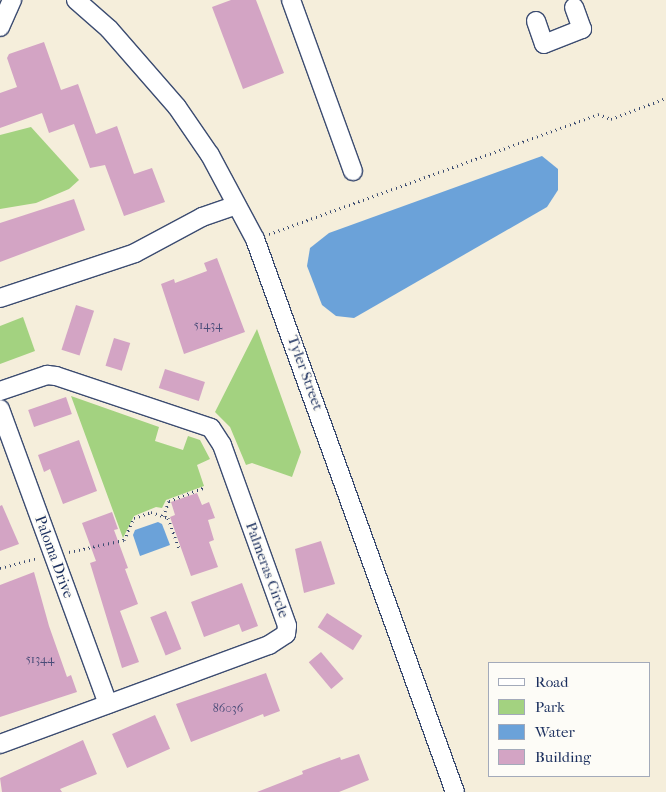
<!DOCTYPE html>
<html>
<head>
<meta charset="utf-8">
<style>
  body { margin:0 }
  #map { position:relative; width:666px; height:792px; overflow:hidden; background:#f5eedb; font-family:"IM FELL French Canon",serif }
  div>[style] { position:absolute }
  .green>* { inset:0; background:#a3d280 }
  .water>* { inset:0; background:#6ba2d9 }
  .building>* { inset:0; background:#d3a4c4; transform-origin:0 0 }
  .path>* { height:3px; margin-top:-1.5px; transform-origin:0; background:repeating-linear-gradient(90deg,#3c4c71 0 1px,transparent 0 5px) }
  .roads { filter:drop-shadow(1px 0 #3c4c71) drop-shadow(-1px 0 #3c4c71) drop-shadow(0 1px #3c4c71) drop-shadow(0 -1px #3c4c71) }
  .minor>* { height:18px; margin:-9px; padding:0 9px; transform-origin:9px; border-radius:9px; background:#fff }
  span { translate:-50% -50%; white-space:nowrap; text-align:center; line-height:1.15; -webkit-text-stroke:4px #fdfcf7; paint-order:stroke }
  .number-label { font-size:12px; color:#494c78 }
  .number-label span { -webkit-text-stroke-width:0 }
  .street-label { font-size:15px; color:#1b2f5e }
  .legend { position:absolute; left:488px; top:662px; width:162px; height:115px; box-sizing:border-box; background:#fdfcf7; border:1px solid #a3aaba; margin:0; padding:6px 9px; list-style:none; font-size:15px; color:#1b2f5e }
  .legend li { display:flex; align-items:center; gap:10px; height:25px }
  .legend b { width:25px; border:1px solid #a3aaba }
</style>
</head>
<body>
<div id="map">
  <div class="green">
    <div style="clip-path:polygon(31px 127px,79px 180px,69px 189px,36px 203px,0 209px,0 135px)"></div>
    <div style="clip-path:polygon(23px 317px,35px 351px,0 364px,0 326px)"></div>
    <div style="clip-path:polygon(257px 329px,301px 452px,292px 477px,252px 463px,246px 465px,230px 427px,215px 412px)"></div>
    <div style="clip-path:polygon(71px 396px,159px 427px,155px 441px,183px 450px,188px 436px,200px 440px,210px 459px,197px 465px,204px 486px,166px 500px,162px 508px,156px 507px,134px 516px,123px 538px)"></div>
  </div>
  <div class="water">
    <div style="clip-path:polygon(542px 156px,558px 169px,558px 190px,547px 207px,354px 318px,336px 316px,322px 305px,307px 266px,310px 248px,329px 233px)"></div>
    <div style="clip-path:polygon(158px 522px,162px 524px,170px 545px,140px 556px,133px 535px,135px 530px)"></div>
  </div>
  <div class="building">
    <div style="clip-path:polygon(231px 0,256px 0,284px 73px,243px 89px,212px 7px)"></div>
    <div style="clip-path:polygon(44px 42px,61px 90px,78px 84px,96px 134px,117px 126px,134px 174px,152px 168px,165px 202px,124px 216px,105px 165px,90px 168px,74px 124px,49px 133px,42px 113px,0 128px,0 93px,17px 87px,7px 58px,9px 54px)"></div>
    <div style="clip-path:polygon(74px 199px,85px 230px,0 262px,0 223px)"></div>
    <div style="clip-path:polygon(217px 258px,245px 332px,184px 354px,161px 284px,174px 279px,175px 283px,207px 271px,204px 263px)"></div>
    <div style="left:76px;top:305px;width:19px;height:47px;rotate:18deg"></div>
    <div style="left:114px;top:338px;width:17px;height:29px;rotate:17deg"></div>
    <div style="left:165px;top:369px;width:42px;height:20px;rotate:18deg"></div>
    <div style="left:66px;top:397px;width:18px;height:40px;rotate:71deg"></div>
    <div style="clip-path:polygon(79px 440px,97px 491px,63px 504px,50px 469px,44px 472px,38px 455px)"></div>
    <div style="clip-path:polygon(197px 493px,202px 505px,209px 502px,215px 518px,208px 520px,214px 540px,209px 542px,218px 567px,191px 576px,170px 517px,175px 515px,171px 502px)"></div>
    <div style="clip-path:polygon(2px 505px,19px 544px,0 551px,0 506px)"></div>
    <div style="clip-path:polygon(112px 512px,118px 529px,114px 530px,128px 568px,125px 569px,138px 604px,120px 611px,139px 662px,122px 668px,90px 563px,96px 561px,82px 523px)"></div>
    <div style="clip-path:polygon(321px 541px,335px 584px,304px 593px,295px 549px)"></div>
    <div style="clip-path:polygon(34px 572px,49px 626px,67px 677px,71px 675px,77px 692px,0 717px,0 585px)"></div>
    <div style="clip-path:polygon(242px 583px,258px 626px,242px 632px,239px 624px,204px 637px,191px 602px)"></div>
    <div style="left:166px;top:611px;width:41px;height:17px;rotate:68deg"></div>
    <div style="left:327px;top:613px;width:42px;height:17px;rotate:33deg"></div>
    <div style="left:321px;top:652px;width:35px;height:16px;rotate:50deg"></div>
    <div style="clip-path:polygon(266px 673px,280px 711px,264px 717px,263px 714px,191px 742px,176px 704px)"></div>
    <div style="left:155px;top:715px;width:37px;height:47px;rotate:66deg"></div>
    <div style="clip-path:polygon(83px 740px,97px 774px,60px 789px,62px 792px,2px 792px,0 778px)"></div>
    <div style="clip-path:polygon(359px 754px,369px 780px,339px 792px,257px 792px,303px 774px,302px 771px,340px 757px,341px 760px)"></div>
  </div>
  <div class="path">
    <div style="left:269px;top:234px;width:350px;rotate:-20deg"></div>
    <div style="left:598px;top:114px;width:14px;rotate:21deg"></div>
    <div style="left:611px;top:119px;width:59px;rotate:-20.9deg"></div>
    <div style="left:163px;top:516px;width:16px;rotate:-68deg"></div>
    <div style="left:169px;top:501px;width:39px;rotate:-21deg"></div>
    <div style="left:69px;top:552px;width:56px;rotate:-12.3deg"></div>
    <div style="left:124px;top:540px;width:24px;rotate:-66deg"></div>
    <div style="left:134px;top:518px;width:18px;rotate:-19deg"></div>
    <div style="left:151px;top:512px;width:18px;rotate:19deg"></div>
    <div style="left:168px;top:518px;width:32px;rotate:70deg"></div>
    <div style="left:0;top:568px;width:39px;rotate:-15deg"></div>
  </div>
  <div class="roads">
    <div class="minor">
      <div style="left:76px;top:0;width:44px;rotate:41.3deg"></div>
      <div style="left:109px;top:29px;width:103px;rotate:48.9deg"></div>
      <div style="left:177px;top:107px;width:58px;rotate:55.5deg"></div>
      <div style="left:210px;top:155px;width:95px;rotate:61.8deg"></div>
      <div style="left:255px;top:239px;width:588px;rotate:70.12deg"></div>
      <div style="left:291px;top:0;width:182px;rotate:70.1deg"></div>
      <div style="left:536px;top:21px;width:24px;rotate:71deg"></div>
      <div style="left:544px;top:44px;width:41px;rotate:-21.5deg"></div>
      <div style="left:582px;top:29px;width:23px;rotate:-110deg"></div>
      <div style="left:0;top:27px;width:30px;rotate:-66deg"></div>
      <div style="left:0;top:298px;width:142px;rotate:-18.4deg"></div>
      <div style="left:135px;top:253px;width:76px;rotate:-28.2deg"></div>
      <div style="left:202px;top:217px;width:36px;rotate:-19deg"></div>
      <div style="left:0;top:391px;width:50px;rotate:-18.8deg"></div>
      <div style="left:47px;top:375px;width:9px;rotate:6deg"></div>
      <div style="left:56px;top:376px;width:163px;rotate:18.5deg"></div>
      <div style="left:211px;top:428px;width:20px;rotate:57deg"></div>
      <div style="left:222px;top:445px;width:192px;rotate:70.2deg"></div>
      <div style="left:287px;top:626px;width:8px;rotate:97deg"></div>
      <div style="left:286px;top:634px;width:20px;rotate:147deg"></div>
      <div style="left:269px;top:645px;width:287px;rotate:159.8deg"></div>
      <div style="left:0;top:409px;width:314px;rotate:69.9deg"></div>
    </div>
  </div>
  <div class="number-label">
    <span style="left:208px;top:326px">51434</span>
    <span style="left:40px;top:660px">51344</span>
    <span style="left:228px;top:709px">86036</span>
  </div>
  <div class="street-label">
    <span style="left:305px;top:373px;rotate:70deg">Tyler Street</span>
    <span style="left:54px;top:557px;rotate:70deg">Paloma Drive</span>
    <span style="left:267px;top:570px;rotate:70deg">Palmeras Circle</span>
  </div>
  <ul class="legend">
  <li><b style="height:6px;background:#fff"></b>Road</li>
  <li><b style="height:14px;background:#a3d280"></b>Park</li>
  <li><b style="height:14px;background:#6ba2d9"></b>Water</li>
  <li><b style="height:14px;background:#d3a4c4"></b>Building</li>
  </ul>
</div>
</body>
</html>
